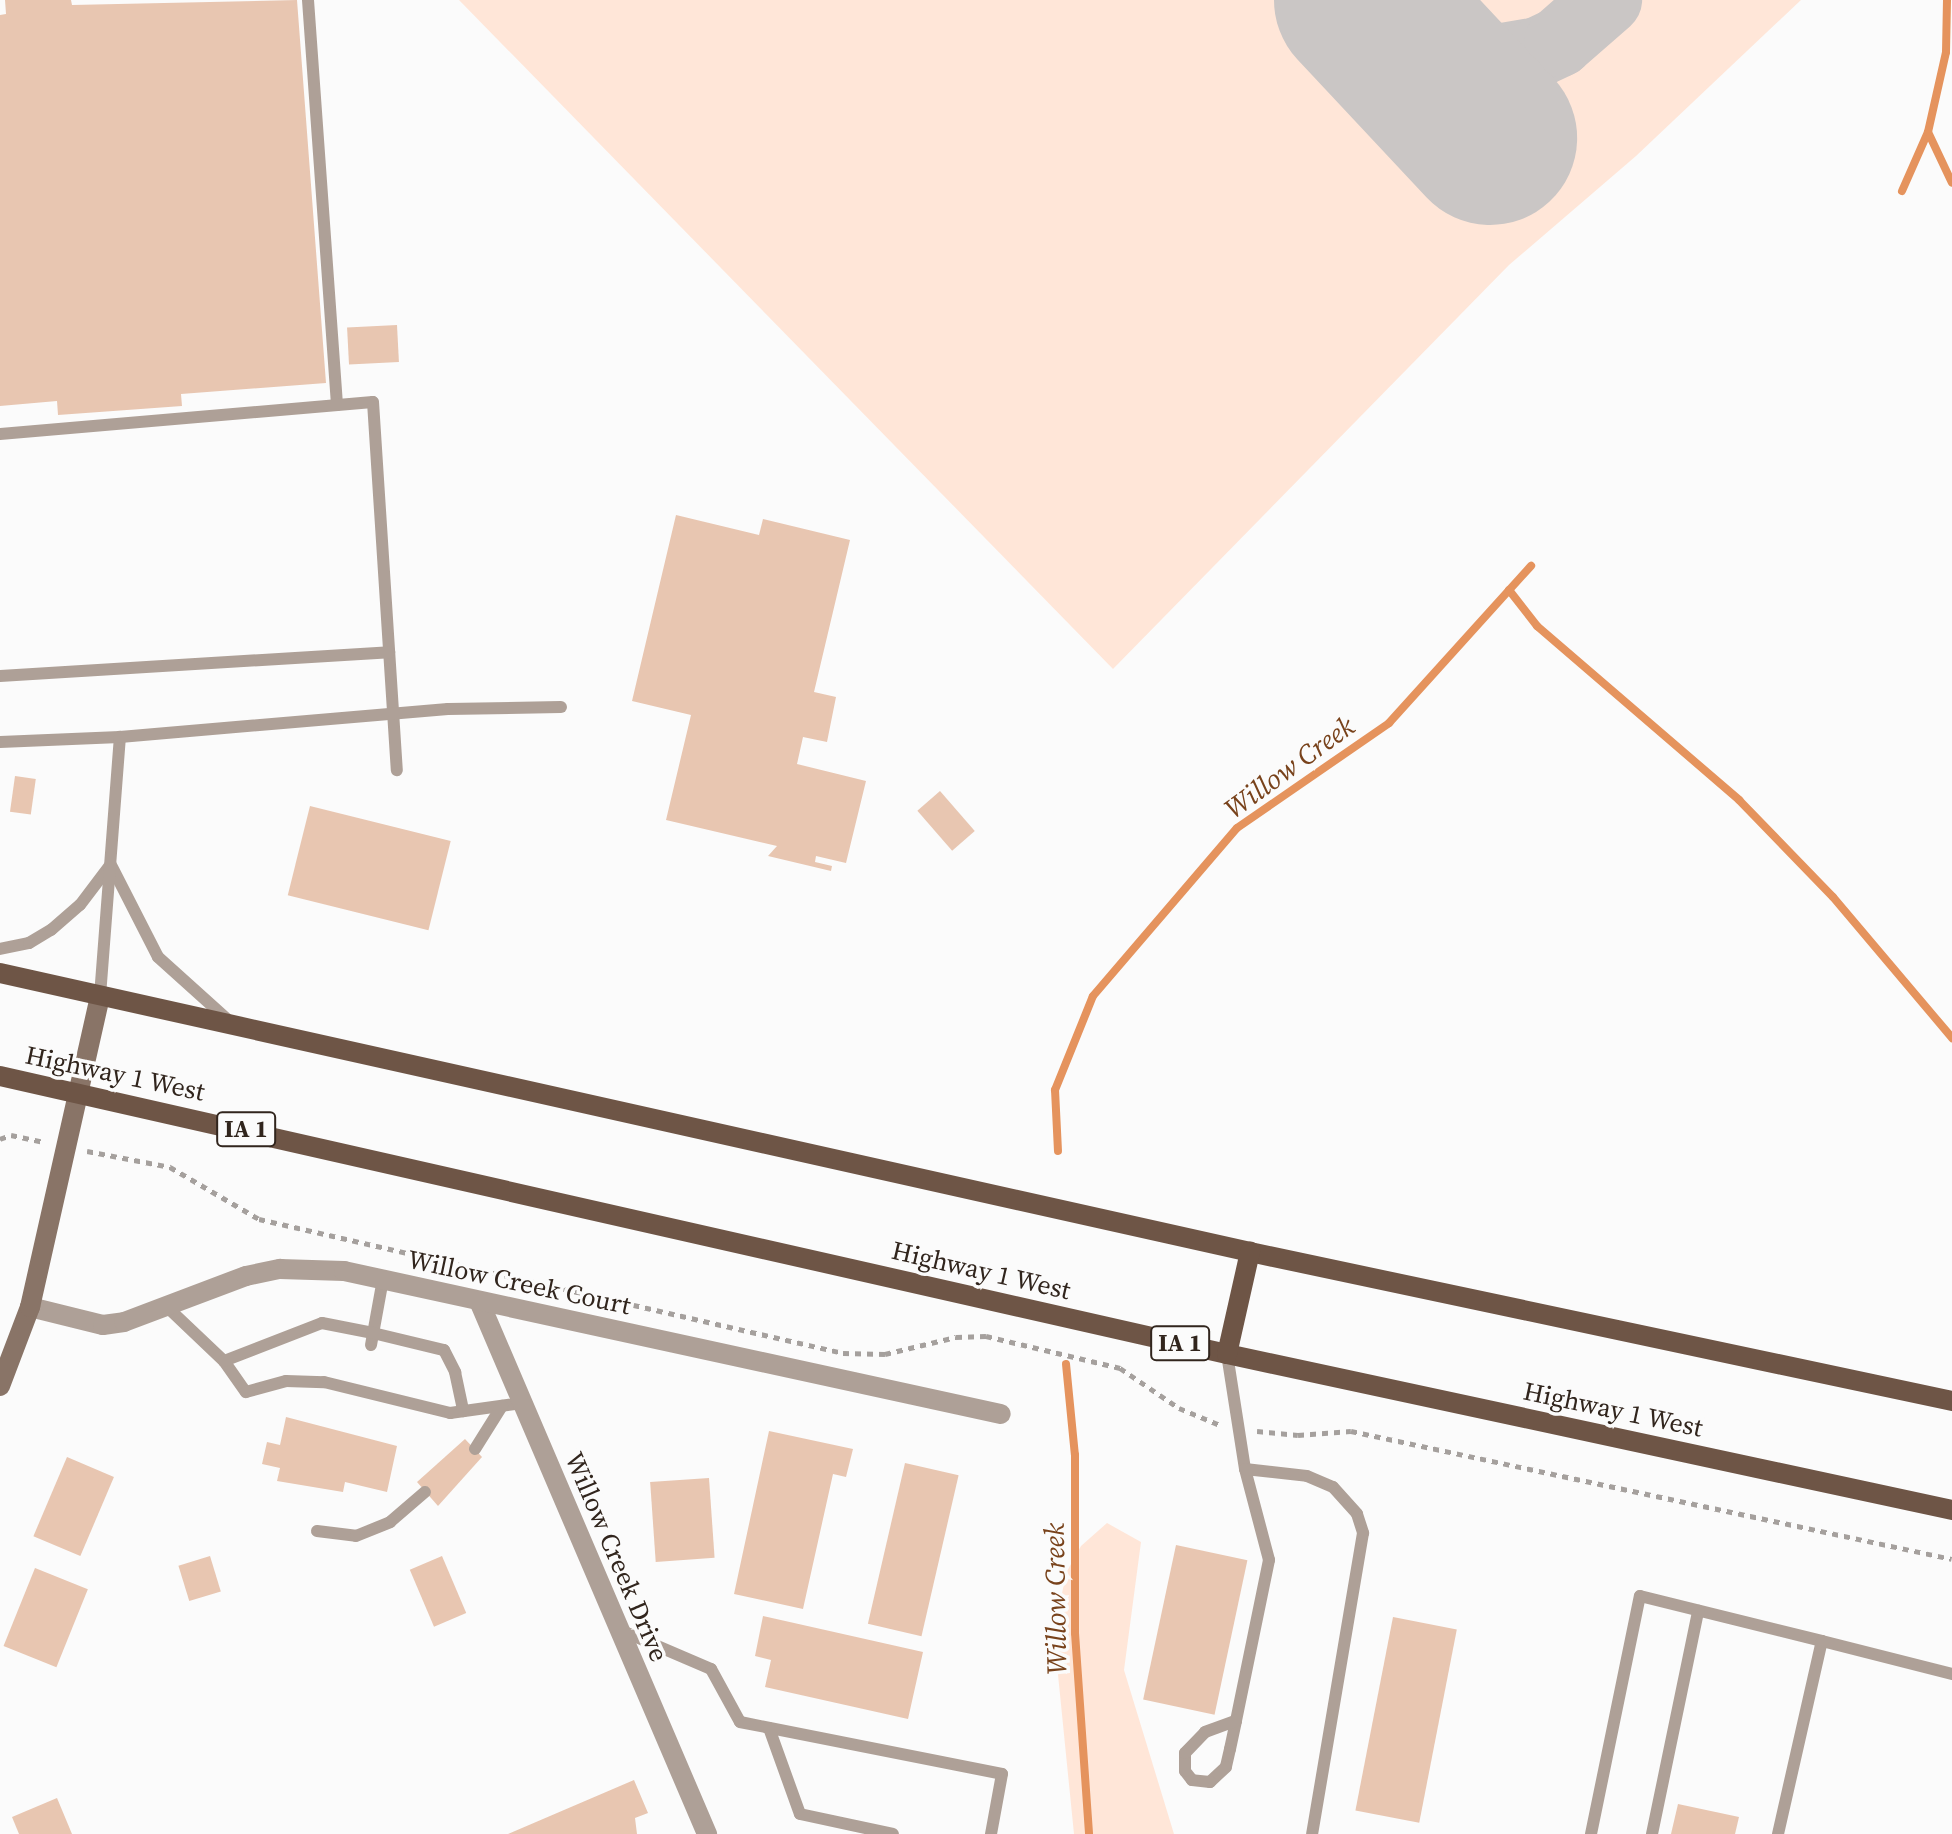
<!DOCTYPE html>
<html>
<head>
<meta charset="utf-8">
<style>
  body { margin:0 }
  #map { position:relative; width:1952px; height:1834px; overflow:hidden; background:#fbfbfb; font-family:"Source Serif 4",serif }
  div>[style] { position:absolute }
  .green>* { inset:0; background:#ffe6d8 }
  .stream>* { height:8px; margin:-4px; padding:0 4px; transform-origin:4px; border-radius:4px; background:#e5935d }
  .taxiway>* { height:70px; margin:-35px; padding:0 35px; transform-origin:35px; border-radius:35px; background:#cac6c5 }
  .runway>* { height:174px; margin:-87px; padding:0 87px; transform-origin:87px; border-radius:87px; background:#cac6c5 }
  .building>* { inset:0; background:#e8c6b1; transform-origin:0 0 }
  .path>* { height:5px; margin-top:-2.5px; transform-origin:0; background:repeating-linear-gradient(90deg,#a5a09d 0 6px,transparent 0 12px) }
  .lane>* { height:12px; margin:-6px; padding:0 6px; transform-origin:6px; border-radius:6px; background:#aea097 }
  .street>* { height:20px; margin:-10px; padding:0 10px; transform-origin:10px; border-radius:10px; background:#aea097 }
  .secondary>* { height:20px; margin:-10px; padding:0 10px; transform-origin:10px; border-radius:10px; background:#897467 }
  .primary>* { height:20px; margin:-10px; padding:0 10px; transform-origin:10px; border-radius:10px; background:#6e5546 }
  span { translate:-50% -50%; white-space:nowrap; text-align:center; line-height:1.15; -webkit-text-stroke:7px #fbfbfb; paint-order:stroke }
  .shield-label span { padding:2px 6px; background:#fbfbfb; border:2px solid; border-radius:6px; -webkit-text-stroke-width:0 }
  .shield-label { font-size:24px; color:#31251d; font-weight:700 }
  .street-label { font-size:26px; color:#31251d }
  .water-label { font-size:28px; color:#78421b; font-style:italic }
</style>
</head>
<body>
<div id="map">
  <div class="green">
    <div style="clip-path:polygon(459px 0,1280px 0,1448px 178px,1638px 0,1801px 0,1636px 156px,1509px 265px,1113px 669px)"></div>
    <div style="clip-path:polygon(1443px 0,1577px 0,1550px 22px,1516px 31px,1493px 31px,1469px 21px)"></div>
    <div style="clip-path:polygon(1107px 1523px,1141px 1542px,1124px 1670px,1174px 1834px,1074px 1834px,1054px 1635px,1066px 1573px,1081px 1546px)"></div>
  </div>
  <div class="stream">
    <div style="left:1928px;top:132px;width:56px;rotate:64.8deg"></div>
    <div style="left:1902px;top:191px;width:64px;rotate:-66.2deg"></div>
    <div style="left:1928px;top:132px;width:82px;rotate:-77.3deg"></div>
    <div style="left:1946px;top:52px;width:52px;rotate:-88.9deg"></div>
    <div style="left:1509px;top:590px;width:46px;rotate:52.1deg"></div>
    <div style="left:1537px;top:626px;width:267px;rotate:40.7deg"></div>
    <div style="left:1739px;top:800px;width:135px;rotate:45.9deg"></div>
    <div style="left:1833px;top:897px;width:185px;rotate:49.8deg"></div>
    <div style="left:1058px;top:1151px;width:61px;rotate:-92.8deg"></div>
    <div style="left:1055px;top:1090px;width:101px;rotate:-68deg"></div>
    <div style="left:1093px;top:996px;width:221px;rotate:-49.4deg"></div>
    <div style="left:1237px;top:828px;width:185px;rotate:-34.6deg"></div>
    <div style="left:1389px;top:723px;width:212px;rotate:-47.9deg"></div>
    <div style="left:1066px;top:1364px;width:91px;rotate:84.4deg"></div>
    <div style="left:1075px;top:1455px;width:178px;rotate:90deg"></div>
    <div style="left:1075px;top:1633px;width:201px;rotate:86deg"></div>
  </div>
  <div class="taxiway">
    <div style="left:1427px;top:71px;width:113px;rotate:-9.7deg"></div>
    <div style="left:1538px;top:52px;width:23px;rotate:-25deg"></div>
    <div style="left:1559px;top:42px;width:64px;rotate:-41.2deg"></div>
  </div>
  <div class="runway">
    <div style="left:1361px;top:0;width:189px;rotate:46.9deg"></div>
  </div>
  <div class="building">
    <div style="clip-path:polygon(5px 0,71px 0,72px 5px,297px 0,326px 383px,181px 394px,182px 406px,58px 415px,57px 401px,0 406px,0 15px,6px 14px)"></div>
    <div style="left:397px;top:325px;width:37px;height:50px;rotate:87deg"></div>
    <div style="clip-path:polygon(676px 515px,759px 535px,763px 519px,850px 540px,814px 692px,836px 697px,827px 742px,803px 737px,797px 764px,866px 781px,846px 863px,816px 856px,815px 862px,832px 866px,831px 871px,768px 856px,777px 846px,666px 820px,691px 715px,632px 701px)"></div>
    <div style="left:15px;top:776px;width:21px;height:36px;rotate:8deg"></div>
    <div style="left:940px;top:791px;width:53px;height:30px;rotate:49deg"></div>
    <div style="left:310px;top:806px;width:145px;height:92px;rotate:14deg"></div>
    <div style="clip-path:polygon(286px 1417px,397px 1446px,387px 1492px,345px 1482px,343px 1492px,277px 1481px,280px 1468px,262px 1464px,267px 1442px,280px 1445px)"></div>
    <div style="clip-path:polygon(769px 1431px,853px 1449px,846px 1477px,833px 1474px,803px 1609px,734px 1594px)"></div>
    <div style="clip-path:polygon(465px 1439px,482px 1457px,438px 1506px,417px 1482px)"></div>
    <div style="left:67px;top:1457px;width:51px;height:86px;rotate:23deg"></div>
    <div style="left:905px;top:1463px;width:55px;height:165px;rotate:13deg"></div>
    <div style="left:709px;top:1478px;width:80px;height:59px;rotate:86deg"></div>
    <div style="left:1176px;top:1545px;width:73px;height:158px;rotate:12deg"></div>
    <div style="left:210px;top:1556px;width:37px;height:33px;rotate:73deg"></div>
    <div style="left:442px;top:1556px;width:62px;height:35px;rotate:67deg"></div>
    <div style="left:35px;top:1568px;width:57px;height:84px;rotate:22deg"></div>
    <div style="clip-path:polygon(763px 1616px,923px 1652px,908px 1719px,765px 1687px,771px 1660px,755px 1656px)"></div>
    <div style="left:1393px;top:1617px;width:65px;height:197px;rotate:11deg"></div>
    <div style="clip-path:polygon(634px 1780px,648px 1813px,635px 1818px,637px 1834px,508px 1834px)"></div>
    <div style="clip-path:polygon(57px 1798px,72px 1834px,19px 1834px,12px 1817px)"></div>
    <div style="clip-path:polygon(1678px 1804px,1739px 1817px,1735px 1834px,1671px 1834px)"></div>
  </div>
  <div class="path">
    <div style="left:0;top:1139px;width:12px;rotate:-20deg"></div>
    <div style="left:11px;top:1135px;width:35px;rotate:12deg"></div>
    <div style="left:87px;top:1151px;width:85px;rotate:10.9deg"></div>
    <div style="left:170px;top:1167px;width:103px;rotate:30.3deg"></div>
    <div style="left:259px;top:1219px;width:599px;rotate:12.92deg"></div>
    <div style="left:843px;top:1353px;width:42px;rotate:1.4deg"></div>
    <div style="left:885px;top:1354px;width:73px;rotate:-13.5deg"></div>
    <div style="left:956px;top:1337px;width:30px;rotate:-2deg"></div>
    <div style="left:986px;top:1336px;width:138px;rotate:13.4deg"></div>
    <div style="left:1120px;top:1368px;width:71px;rotate:34.1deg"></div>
    <div style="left:1179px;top:1408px;width:44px;rotate:22.5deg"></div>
    <div style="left:1257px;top:1431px;width:41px;rotate:5.6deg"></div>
    <div style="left:1298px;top:1435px;width:53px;rotate:-4.3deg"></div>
    <div style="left:1351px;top:1431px;width:614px;rotate:12.02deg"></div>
  </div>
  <div class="lane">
    <div style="left:308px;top:0;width:406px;rotate:85.9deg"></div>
    <div style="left:0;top:434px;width:374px;rotate:-4.9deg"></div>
    <div style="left:373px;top:402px;width:369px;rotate:86.3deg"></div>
    <div style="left:0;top:676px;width:390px;rotate:-3.5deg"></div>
    <div style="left:0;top:742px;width:120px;rotate:-2.4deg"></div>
    <div style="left:112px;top:867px;width:101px;rotate:62.9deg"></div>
    <div style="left:158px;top:957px;width:96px;rotate:42deg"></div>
    <div style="left:0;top:949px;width:30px;rotate:-12deg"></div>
    <div style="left:29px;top:943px;width:26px;rotate:-31deg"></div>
    <div style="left:51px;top:930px;width:38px;rotate:-41deg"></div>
    <div style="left:80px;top:905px;width:51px;rotate:-52.9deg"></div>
    <div style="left:100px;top:996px;width:260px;rotate:-85.6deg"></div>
    <div style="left:120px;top:737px;width:329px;rotate:-4.9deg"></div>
    <div style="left:448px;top:709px;width:113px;rotate:-1deg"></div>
    <div style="left:166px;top:1306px;width:80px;rotate:43.5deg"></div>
    <div style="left:224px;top:1361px;width:38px;rotate:55deg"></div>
    <div style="left:246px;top:1392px;width:41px;rotate:-15.4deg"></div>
    <div style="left:286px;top:1381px;width:38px;rotate:2deg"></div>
    <div style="left:324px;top:1382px;width:130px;rotate:13.8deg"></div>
    <div style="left:450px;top:1413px;width:73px;rotate:-7.9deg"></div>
    <div style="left:371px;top:1345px;width:67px;rotate:-79.7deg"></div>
    <div style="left:1227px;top:1354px;width:116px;rotate:81.1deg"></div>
    <div style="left:1245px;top:1469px;width:94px;rotate:75.2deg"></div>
    <div style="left:1269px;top:1560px;width:164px;rotate:101.6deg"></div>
    <div style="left:1236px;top:1721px;width:29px;rotate:102deg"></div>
    <div style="left:1230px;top:1749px;width:18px;rotate:103deg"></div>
    <div style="left:1226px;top:1767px;width:22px;rotate:137deg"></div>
    <div style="left:1210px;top:1782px;width:18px;rotate:-174deg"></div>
    <div style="left:1192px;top:1780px;width:11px;rotate:-128deg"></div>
    <div style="left:1185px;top:1771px;width:18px;rotate:-90deg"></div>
    <div style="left:1185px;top:1753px;width:29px;rotate:-46deg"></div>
    <div style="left:1205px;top:1732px;width:33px;rotate:-20deg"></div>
    <div style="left:224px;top:1361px;width:105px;rotate:-21.2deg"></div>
    <div style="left:322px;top:1323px;width:52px;rotate:11.1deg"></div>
    <div style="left:373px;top:1333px;width:73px;rotate:13.5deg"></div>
    <div style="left:444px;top:1350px;width:25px;rotate:63deg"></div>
    <div style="left:455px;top:1372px;width:40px;rotate:78deg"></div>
    <div style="left:475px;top:1449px;width:51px;rotate:-57.9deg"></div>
    <div style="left:1245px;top:1469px;width:62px;rotate:6.4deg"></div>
    <div style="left:1307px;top:1476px;width:28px;rotate:23deg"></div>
    <div style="left:1333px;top:1487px;width:36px;rotate:48deg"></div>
    <div style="left:1357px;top:1514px;width:20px;rotate:72deg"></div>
    <div style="left:1363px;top:1533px;width:305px;rotate:99.6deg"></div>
    <div style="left:317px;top:1531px;width:39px;rotate:7deg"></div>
    <div style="left:356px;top:1536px;width:37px;rotate:-22deg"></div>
    <div style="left:390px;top:1522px;width:46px;rotate:-40.6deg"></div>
    <div style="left:620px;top:1630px;width:99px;rotate:23.2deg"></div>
    <div style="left:711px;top:1669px;width:60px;rotate:61.3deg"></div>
    <div style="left:740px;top:1722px;width:267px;rotate:11.2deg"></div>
    <div style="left:1002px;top:1774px;width:61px;rotate:100.4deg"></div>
    <div style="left:769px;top:1728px;width:91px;rotate:70.2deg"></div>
    <div style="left:800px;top:1814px;width:95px;rotate:12.1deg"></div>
    <div style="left:1591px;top:1834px;width:243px;rotate:-78.4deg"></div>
    <div style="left:1640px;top:1596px;width:187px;rotate:13.9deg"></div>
    <div style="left:1652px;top:1834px;width:228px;rotate:-78.3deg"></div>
    <div style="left:1778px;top:1834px;width:198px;rotate:-77.2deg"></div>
    <div style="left:1822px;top:1641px;width:134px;rotate:14.2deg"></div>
  </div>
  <div class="street">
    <div style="left:479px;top:1301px;width:580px;rotate:66.84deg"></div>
    <div style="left:30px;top:1307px;width:75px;rotate:13.9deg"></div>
    <div style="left:103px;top:1325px;width:21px;rotate:-8deg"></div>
    <div style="left:124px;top:1322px;width:130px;rotate:-20.7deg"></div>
    <div style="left:246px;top:1276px;width:35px;rotate:-12deg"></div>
    <div style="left:280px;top:1269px;width:64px;rotate:1.8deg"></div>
    <div style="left:344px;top:1271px;width:672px;rotate:12.28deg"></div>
  </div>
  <div class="secondary">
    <div style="left:0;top:1386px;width:85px;rotate:-69.2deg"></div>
    <div style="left:30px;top:1307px;width:319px;rotate:-77.3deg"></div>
  </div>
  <div class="primary">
    <div style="left:0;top:973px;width:1281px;rotate:12.58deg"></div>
    <div style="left:1250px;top:1252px;width:718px;rotate:11.98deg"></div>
    <div style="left:0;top:1076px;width:1258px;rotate:12.77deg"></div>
    <div style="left:1227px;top:1354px;width:742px;rotate:12.14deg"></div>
    <div style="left:1227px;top:1354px;width:105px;rotate:-77.3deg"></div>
  </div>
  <div class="shield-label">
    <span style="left:246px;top:1129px">IA 1</span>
    <span style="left:1180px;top:1343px">IA 1</span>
  </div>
  <div class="street-label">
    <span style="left:115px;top:1074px;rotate:12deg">Highway 1 West</span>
    <span style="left:981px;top:1271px;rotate:13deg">Highway 1 West</span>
    <span style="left:519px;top:1283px;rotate:12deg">Willow Creek Court</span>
    <span style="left:1613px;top:1410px;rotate:12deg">Highway 1 West</span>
    <span style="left:616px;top:1557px;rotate:67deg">Willow Creek Drive</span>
  </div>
  <div class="water-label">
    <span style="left:1289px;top:767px;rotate:-36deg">Willow Creek</span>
    <span style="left:1055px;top:1599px;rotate:-91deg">Willow Creek</span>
  </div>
</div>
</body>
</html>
